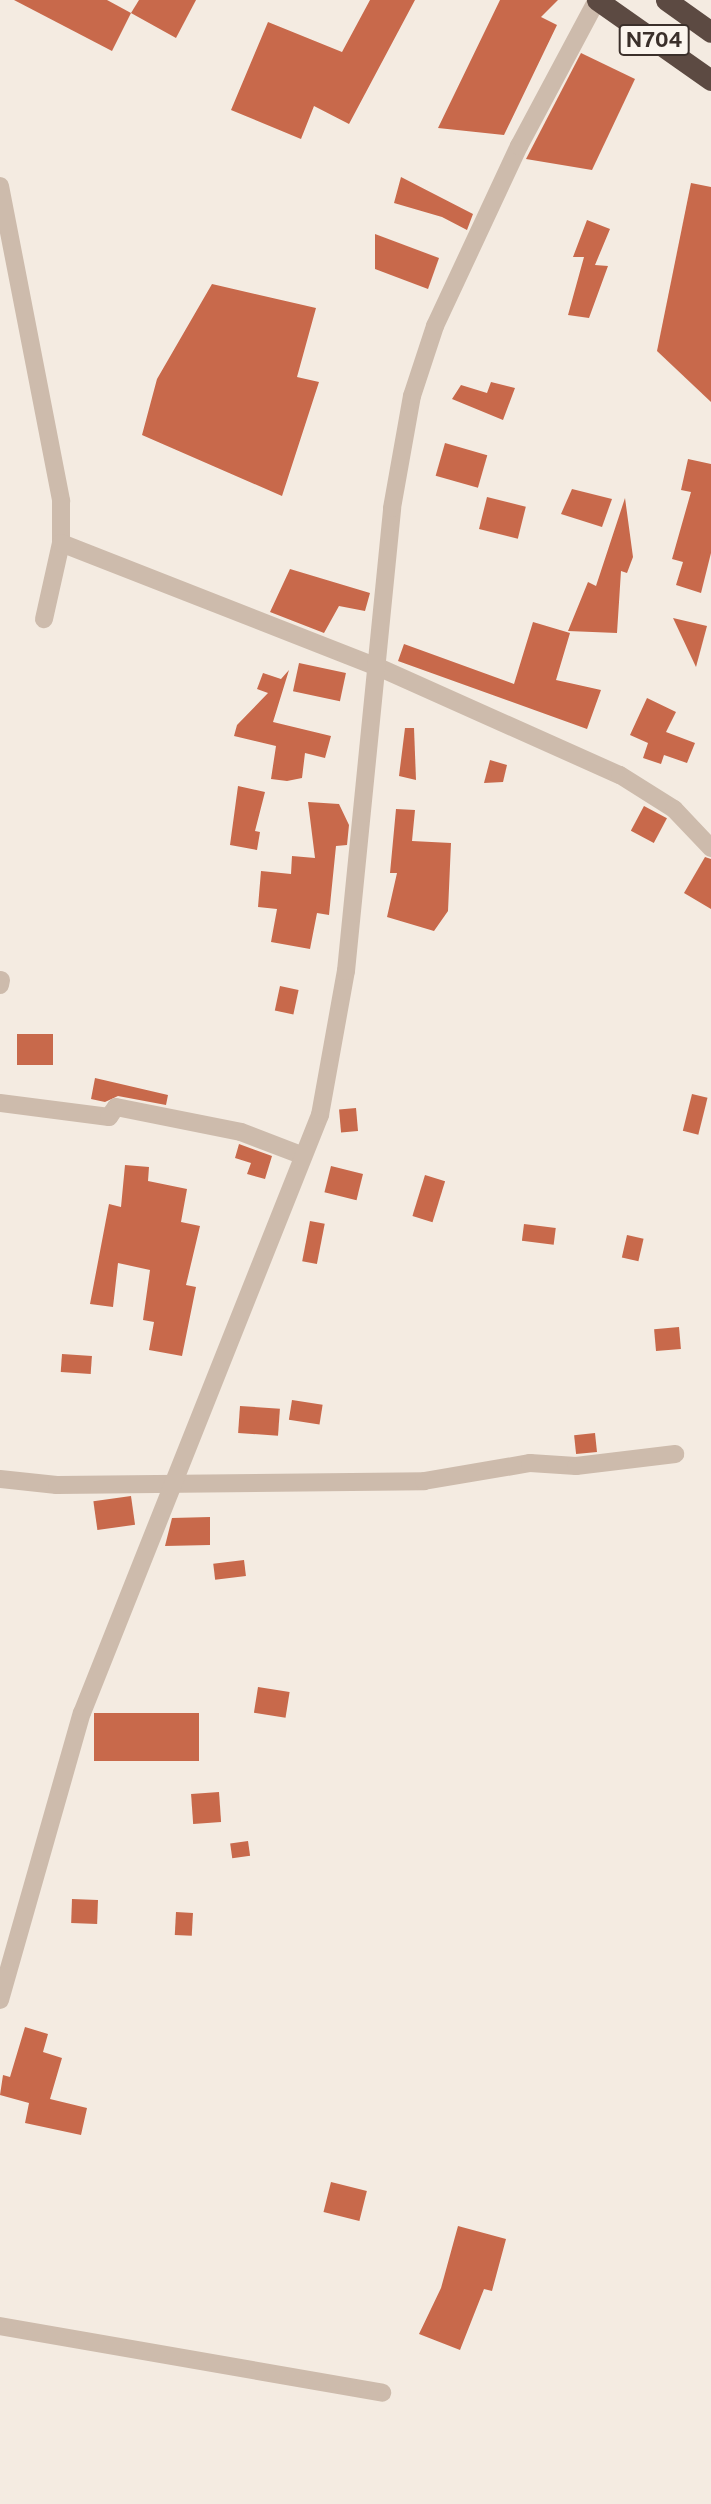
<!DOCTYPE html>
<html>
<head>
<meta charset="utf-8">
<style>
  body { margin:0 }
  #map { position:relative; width:711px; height:2504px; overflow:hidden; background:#f4ebe1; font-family:"Public Sans",sans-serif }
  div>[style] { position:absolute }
  .building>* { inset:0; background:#c8694b; transform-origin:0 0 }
  .street>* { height:18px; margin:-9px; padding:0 9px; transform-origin:9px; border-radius:9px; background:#cdbbac }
  .highway>* { height:21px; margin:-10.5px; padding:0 10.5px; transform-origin:10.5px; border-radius:10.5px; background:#5c4a42 }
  span { translate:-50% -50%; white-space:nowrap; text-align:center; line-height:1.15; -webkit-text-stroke:5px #fbf5ee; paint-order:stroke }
  .shield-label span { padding:2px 5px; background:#fbf5ee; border:2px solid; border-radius:5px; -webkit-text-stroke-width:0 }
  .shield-label { font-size:21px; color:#3b302b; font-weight:700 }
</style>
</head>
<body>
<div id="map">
  <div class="building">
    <div style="clip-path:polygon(14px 0,107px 0,131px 13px,112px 51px)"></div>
    <div style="clip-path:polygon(139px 0,196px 0,176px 38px,131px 13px)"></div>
    <div style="clip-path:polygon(370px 0,415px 0,349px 124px,314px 106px,301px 139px,231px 110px,268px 22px,342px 52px)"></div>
    <div style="clip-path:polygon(500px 0,558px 0,541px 17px,557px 25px,504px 135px,438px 128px)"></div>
    <div style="clip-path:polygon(581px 53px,635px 79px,592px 170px,526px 159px)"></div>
    <div style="clip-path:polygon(401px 177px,473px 214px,467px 230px,442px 217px,394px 203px)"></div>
    <div style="clip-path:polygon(691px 183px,711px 187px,711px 402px,657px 351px)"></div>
    <div style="clip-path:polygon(587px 220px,610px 229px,595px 265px,608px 266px,589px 318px,568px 315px,584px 257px,573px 257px)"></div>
    <div style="clip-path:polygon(375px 234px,439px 258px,428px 289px,375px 269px)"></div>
    <div style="clip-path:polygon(212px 284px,316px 308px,297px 377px,319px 382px,282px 496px,142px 435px,157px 379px)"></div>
    <div style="clip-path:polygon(491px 382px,515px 388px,503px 420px,452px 399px,461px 385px,487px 393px)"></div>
    <div style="left:445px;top:443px;width:44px;height:34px;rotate:16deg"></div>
    <div style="clip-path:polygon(688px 459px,711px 464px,711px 553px,701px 593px,676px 585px,683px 562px,672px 559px,691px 492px,681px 490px)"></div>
    <div style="clip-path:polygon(572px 489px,612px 499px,602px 527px,561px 514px)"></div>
    <div style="left:487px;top:497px;width:40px;height:33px;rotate:14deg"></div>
    <div style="clip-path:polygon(625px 498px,633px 557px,627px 573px,621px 571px,617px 633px,568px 631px,588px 582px,596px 586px)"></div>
    <div style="clip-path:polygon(290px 569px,370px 593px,365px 611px,339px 606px,324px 633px,270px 612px)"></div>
    <div style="clip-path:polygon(673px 618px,707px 626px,696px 667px)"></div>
    <div style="clip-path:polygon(533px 622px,570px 633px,556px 680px,601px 690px,587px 729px,398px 661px,404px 644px,514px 684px)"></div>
    <div style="left:299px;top:663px;width:48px;height:29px;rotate:12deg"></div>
    <div style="clip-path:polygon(289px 670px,273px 722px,331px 736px,325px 758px,305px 753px,302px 778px,287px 781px,271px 779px,276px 746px,234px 736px,237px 725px,268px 693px,257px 689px,263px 673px,281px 679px)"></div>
    <div style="clip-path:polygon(647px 698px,676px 712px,666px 732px,695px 743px,687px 763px,664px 755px,661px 764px,643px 758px,648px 743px,630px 735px)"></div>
    <div style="clip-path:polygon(405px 728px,414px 728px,416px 780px,399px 776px)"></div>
    <div style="clip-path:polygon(490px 760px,507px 765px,503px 782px,484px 783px)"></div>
    <div style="clip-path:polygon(238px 786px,265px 792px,255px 831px,260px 832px,257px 850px,230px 845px)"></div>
    <div style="clip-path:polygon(308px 802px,339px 804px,349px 825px,347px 845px,336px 846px,329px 915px,317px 913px,310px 949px,271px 942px,277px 909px,258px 907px,261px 871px,291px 874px,292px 856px,315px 858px)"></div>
    <div style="left:644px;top:806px;width:26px;height:28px;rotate:28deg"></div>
    <div style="clip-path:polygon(396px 809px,415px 810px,412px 841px,451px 843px,448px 911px,434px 931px,387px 917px,397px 873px,390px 873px)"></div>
    <div style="clip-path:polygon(705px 857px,711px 859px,711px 909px,684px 893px)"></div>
    <div style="left:280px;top:986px;width:19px;height:25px;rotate:12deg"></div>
    <div style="left:17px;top:1034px;width:36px;height:31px"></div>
    <div style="clip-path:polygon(95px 1078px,168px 1095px,166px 1105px,118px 1096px,105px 1102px,91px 1099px)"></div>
    <div style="left:692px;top:1094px;width:16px;height:38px;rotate:14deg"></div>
    <div style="left:356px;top:1108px;width:23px;height:17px;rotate:85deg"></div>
    <div style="clip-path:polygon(239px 1144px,272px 1156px,265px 1179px,247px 1174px,251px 1163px,235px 1158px)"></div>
    <div style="clip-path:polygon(125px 1165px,149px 1167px,148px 1181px,187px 1189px,181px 1222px,200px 1226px,186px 1285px,196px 1287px,182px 1356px,149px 1350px,154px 1322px,143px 1320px,150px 1270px,118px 1263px,113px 1307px,90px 1304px,109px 1204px,121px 1207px)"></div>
    <div style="left:331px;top:1166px;width:33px;height:27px;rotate:14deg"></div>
    <div style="left:425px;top:1175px;width:21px;height:43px;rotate:17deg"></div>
    <div style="left:310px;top:1221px;width:15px;height:41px;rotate:11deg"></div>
    <div style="left:524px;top:1224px;width:32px;height:17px;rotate:7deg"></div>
    <div style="left:627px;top:1235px;width:17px;height:23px;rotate:13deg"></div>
    <div style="left:679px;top:1327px;width:22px;height:25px;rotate:85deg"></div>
    <div style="left:62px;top:1354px;width:30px;height:18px;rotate:4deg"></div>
    <div style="left:292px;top:1400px;width:31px;height:20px;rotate:9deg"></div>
    <div style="left:240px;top:1406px;width:40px;height:27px;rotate:4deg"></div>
    <div style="left:595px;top:1433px;width:19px;height:21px;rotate:84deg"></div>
    <div style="left:131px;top:1496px;width:29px;height:38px;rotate:82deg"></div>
    <div style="clip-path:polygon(210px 1517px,210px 1545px,165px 1546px,172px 1518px)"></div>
    <div style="left:244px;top:1560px;width:16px;height:31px;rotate:83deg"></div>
    <div style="left:258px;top:1687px;width:32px;height:26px;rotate:9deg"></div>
    <div style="left:94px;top:1713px;width:105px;height:48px"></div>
    <div style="left:219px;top:1792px;width:30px;height:28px;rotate:86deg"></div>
    <div style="left:248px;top:1841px;width:15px;height:18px;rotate:82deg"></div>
    <div style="left:72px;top:1899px;width:26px;height:24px;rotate:2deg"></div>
    <div style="left:176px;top:1912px;width:17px;height:23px;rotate:3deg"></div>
    <div style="clip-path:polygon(25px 2027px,48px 2034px,43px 2052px,62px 2058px,50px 2099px,87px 2108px,81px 2135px,25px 2123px,29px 2103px,0 2095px,3px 2075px,10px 2077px)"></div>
    <div style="left:331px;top:2182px;width:37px;height:31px;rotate:14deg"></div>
    <div style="clip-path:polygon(458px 2226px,506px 2239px,492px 2291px,484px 2289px,460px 2350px,419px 2334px,441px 2288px)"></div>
  </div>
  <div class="street">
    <div style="left:0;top:186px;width:321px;rotate:79deg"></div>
    <div style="left:61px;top:501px;width:42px;rotate:90deg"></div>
    <div style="left:61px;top:543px;width:78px;rotate:102.6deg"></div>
    <div style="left:61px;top:543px;width:340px;rotate:21.4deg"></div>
    <div style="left:378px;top:667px;width:265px;rotate:24.1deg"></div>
    <div style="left:620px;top:775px;width:64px;rotate:32.2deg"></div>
    <div style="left:674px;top:809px;width:54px;rotate:46.5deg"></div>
    <div style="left:0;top:985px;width:5px;rotate:-79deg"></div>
    <div style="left:0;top:1103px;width:110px;rotate:7.3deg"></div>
    <div style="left:109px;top:1117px;width:12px;rotate:-55deg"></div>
    <div style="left:116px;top:1107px;width:127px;rotate:11.3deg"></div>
    <div style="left:241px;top:1132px;width:64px;rotate:21deg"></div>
    <div style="left:0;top:1479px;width:57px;rotate:6deg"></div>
    <div style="left:57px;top:1485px;width:367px;rotate:-0.6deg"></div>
    <div style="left:424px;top:1481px;width:108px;rotate:-9.6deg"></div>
    <div style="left:530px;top:1463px;width:46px;rotate:3.7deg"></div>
    <div style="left:576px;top:1466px;width:100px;rotate:-6.9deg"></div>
    <div style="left:0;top:2000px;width:298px;rotate:-74.1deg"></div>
    <div style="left:82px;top:1713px;width:644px;rotate:-68.3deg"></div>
    <div style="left:320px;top:1115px;width:146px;rotate:-79.8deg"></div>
    <div style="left:346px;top:971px;width:465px;rotate:-84.3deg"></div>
    <div style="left:392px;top:508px;width:114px;rotate:-79.9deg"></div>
    <div style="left:412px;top:396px;width:74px;rotate:-71.8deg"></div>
    <div style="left:435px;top:326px;width:199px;rotate:-65deg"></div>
    <div style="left:519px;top:146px;width:166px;rotate:-61.9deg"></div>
    <div style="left:0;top:2326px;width:388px;rotate:9.9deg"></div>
  </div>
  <div class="highway">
    <div style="left:597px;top:0;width:139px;rotate:35.1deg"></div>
    <div style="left:666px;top:0;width:55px;rotate:35.4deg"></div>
  </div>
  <div class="shield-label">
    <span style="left:654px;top:40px">N704</span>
  </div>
</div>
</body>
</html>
